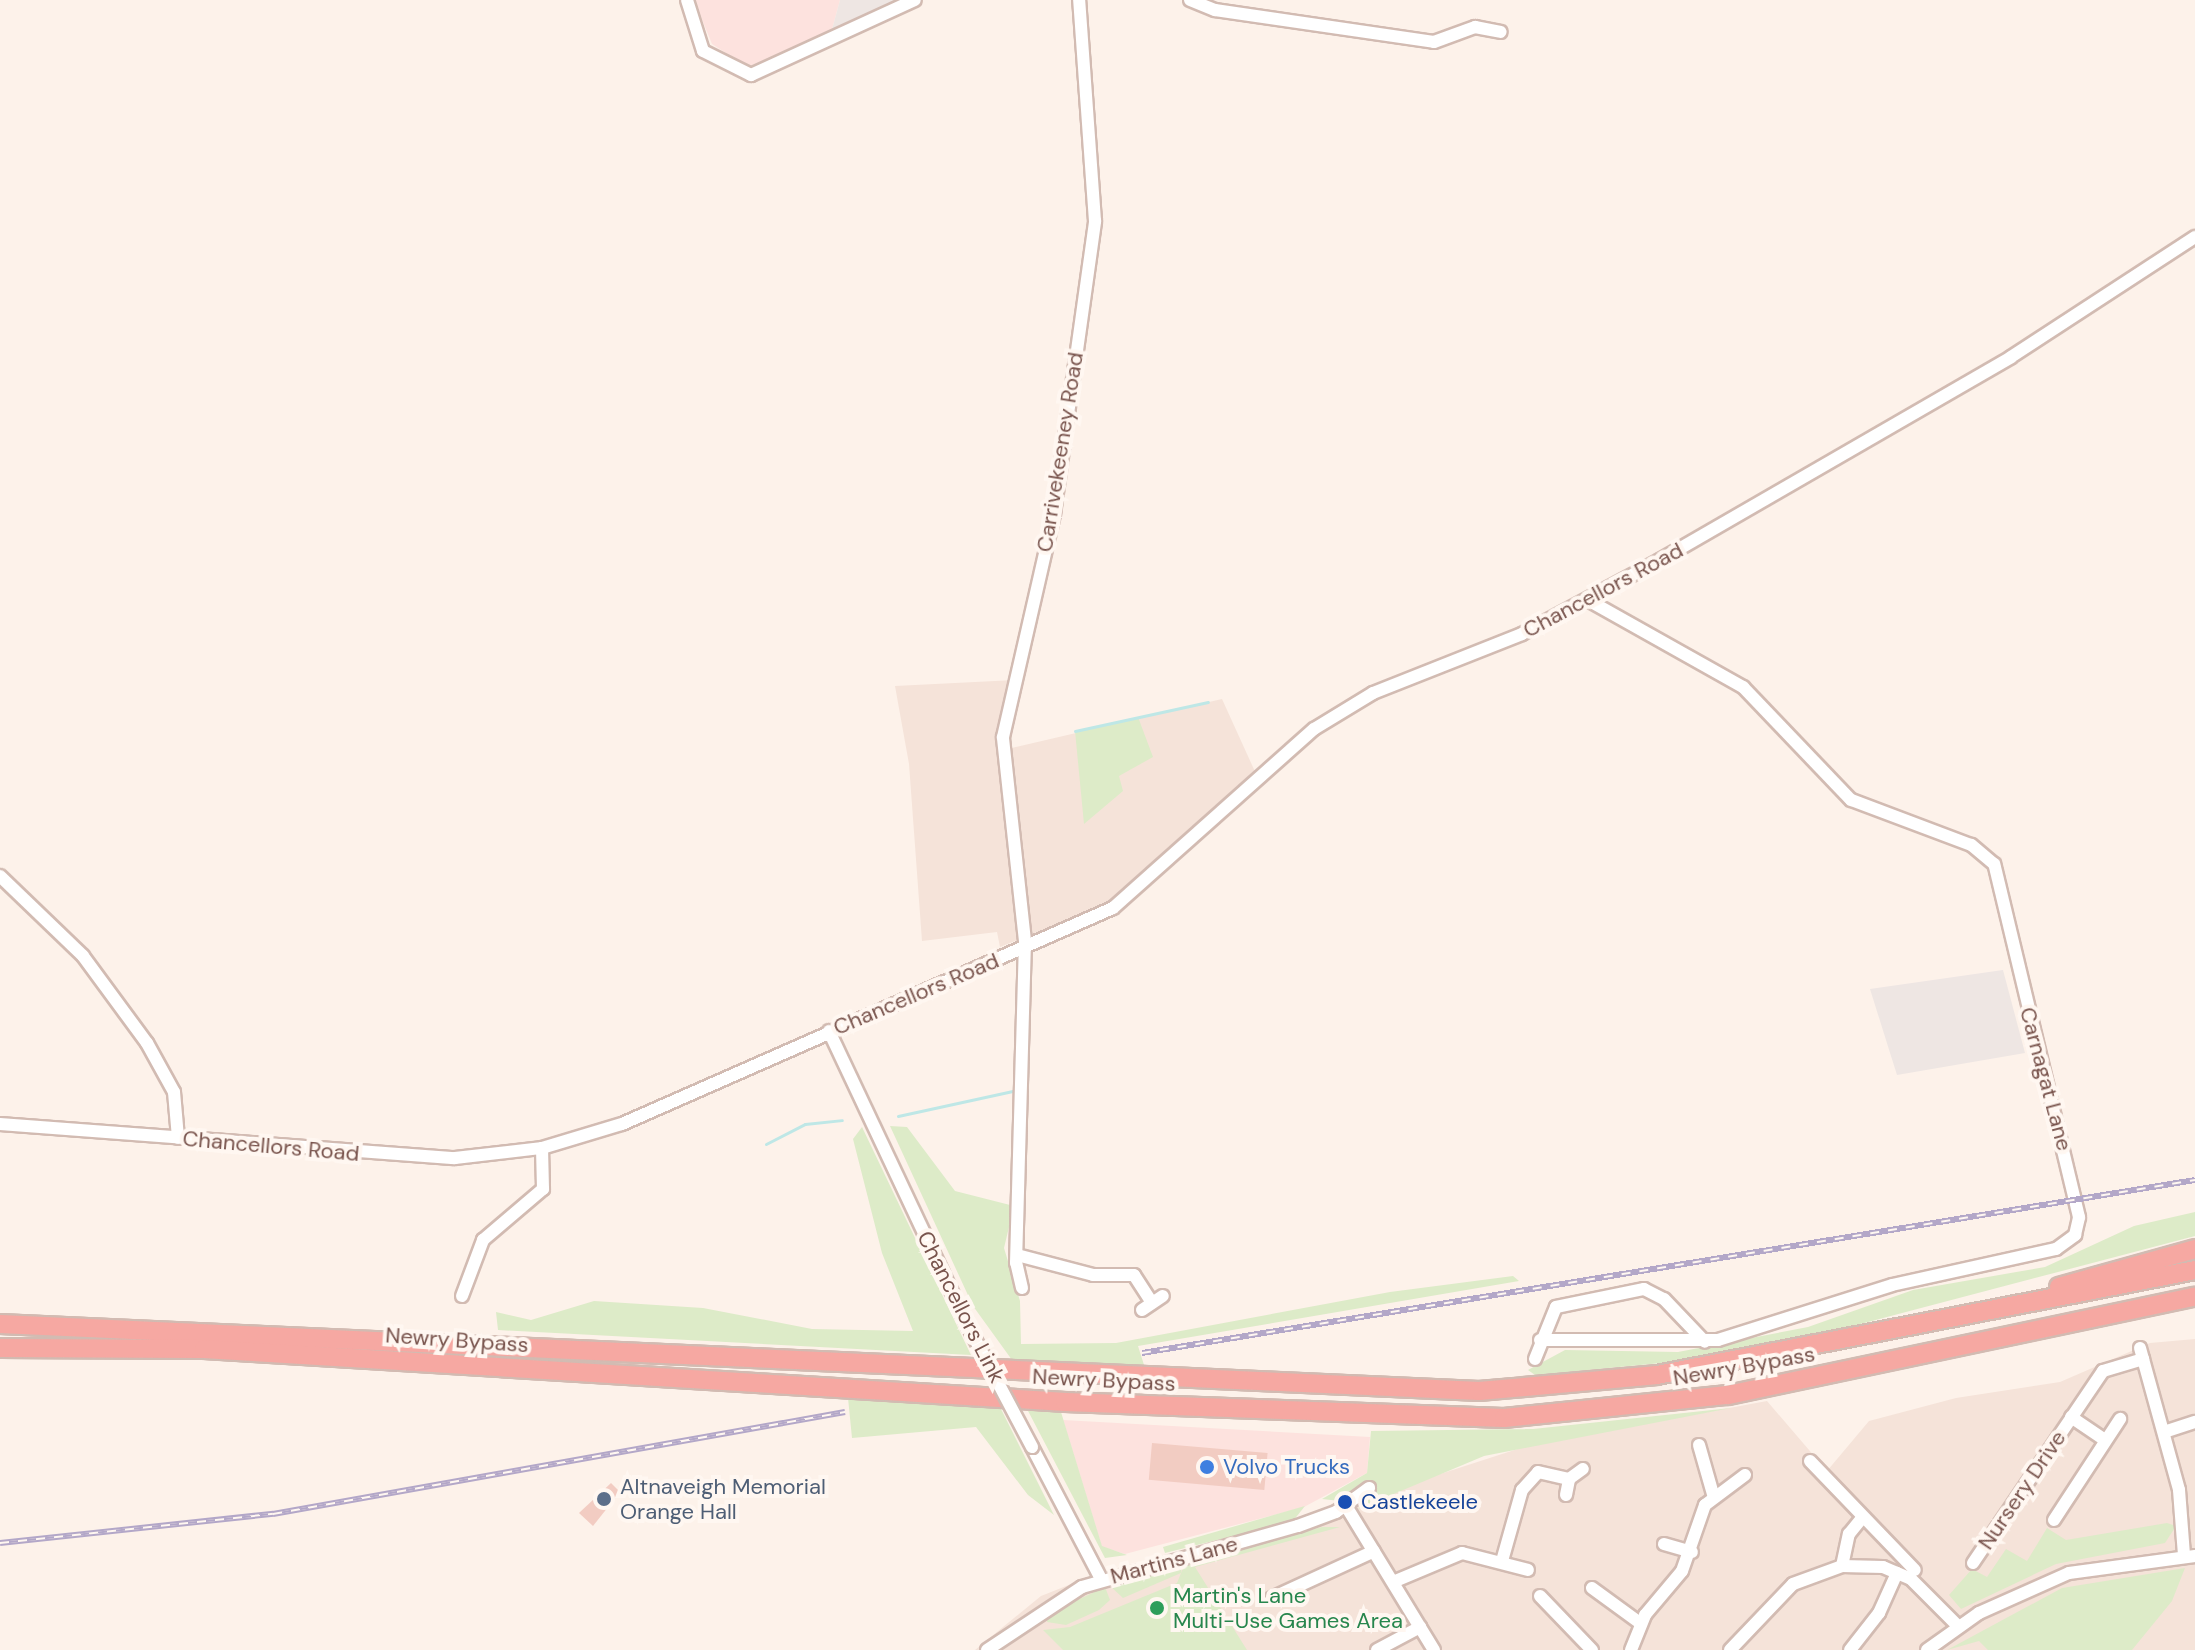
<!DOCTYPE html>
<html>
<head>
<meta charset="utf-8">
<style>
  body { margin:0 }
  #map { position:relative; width:2195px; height:1650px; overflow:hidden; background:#fdf2ea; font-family:"DM Sans",sans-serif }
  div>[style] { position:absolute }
  .residential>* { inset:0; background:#f5e3d9 }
  .commercial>* { inset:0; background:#fde2de }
  .industrial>* { inset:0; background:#eee6e3 }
  .green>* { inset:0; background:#ddebc8 }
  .stream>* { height:3px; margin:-1.5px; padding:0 1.5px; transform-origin:1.5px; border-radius:1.5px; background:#bee7e6 }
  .building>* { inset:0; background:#f2ccc2; transform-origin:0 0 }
  .roads { filter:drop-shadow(2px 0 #d2bbb2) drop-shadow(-2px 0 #d2bbb2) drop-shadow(0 2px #d2bbb2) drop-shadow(0 -2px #d2bbb2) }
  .minor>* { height:12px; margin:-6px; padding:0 6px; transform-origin:6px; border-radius:6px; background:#fff }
  .highway>* { height:18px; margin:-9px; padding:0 9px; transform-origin:9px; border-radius:9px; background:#f6a8a2 }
  .rail>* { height:6px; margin-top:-3px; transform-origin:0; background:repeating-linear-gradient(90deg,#fff7f1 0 9px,#b3a7c8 0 18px); box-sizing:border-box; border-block:2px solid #b3a7c8 }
  .bridges { filter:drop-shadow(2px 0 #d2bbb2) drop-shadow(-2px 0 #d2bbb2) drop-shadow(0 2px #d2bbb2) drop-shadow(0 -2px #d2bbb2) }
  .minor-bridge>* { height:12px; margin:-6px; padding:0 6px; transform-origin:6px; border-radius:6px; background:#fff }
  .dots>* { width:22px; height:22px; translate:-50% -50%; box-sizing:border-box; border:4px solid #fff7f1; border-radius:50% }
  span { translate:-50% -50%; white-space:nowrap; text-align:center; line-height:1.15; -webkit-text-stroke:8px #fff7f1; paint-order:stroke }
  .street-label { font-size:22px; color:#79544d }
  .shop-label { font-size:22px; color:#366cbe }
  .left { translate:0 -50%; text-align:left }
  .service-label { font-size:22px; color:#4e5e75 }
  .transit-label { font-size:22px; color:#164399 }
  .leisure-label { font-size:22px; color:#27864d }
</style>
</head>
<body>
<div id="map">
  <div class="residential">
    <div style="clip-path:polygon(1015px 680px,1003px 750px,1222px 699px,1257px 776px,1110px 903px,1000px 947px,997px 932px,922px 941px,909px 764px,895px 686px)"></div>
    <div style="clip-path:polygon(2195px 1339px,2195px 1650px,975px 1650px,1041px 1596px,1099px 1573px,1295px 1521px,1530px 1445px,1767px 1401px,1827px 1471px,1869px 1421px,1956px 1398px,2060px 1382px,2150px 1343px)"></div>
  </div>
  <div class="commercial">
    <div style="clip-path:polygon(694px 0,840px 0,831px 33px,776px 61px,746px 66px,712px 44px)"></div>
    <div style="clip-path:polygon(1063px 1420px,1370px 1437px,1367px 1473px,1304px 1507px,1125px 1554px,1102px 1547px)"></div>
  </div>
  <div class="industrial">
    <div style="clip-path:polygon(840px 0,901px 0,831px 33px)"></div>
    <div style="clip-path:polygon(2003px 970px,2025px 1053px,1897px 1075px,1870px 989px)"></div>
  </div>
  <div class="green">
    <div style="clip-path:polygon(1138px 717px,1153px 757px,1119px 776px,1123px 791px,1084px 824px,1075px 731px)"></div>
    <div style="clip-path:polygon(890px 1126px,907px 1127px,955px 1191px,1014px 1206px,1004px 1248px,1020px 1301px,1021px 1344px,1116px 1343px,1390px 1292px,1513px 1276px,1519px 1281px,1138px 1346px,1145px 1368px,1012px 1360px,973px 1306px)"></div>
    <div style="clip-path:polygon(862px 1127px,971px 1355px,498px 1330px,496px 1312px,531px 1320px,594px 1301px,703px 1308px,812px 1329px,913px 1331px,882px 1253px,853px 1139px)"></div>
    <div style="clip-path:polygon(2195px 1212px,2195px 1236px,1849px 1327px,1672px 1362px,1535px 1375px,1528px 1370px,1565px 1350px,1678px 1352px,1808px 1327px,1913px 1290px,2045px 1267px,2134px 1226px)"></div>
    <div style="clip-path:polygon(848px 1398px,998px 1403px,1054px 1515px,1028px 1495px,976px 1427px,852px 1438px)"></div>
    <div style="clip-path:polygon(1731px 1408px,1484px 1456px,1358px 1509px,1373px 1489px,1370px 1481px,1340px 1501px,1322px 1499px,1367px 1473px,1371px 1431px,1533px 1429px)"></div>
    <div style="clip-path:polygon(1027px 1409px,1061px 1412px,1102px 1546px,1127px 1555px,1105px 1558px)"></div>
    <div style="clip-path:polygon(1305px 1506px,1293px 1521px,1165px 1553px,1163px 1547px)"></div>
    <div style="clip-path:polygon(2167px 1523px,2176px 1526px,2165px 1543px,2056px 1564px,1961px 1609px,1949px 1595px,1972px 1569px,1987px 1577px,2006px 1549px,2027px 1561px,2047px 1528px,2066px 1540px)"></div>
    <div style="clip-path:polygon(1322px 1527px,1340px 1527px,1195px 1567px,1247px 1650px,1063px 1650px,1043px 1630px,1070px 1627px,1177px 1583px,1185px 1563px)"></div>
    <div style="clip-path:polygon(1182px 1564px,1181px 1573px,1123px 1598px,1109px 1585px)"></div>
    <div style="clip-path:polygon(2185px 1568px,2172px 1601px,2132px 1650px,1988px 1650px,1979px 1641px,1947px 1650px,2062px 1588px)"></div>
    <div style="clip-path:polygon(1105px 1587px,1110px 1600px,1099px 1610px,1066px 1625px,1047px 1622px,1048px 1614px)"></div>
  </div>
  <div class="stream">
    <div style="left:1075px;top:731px;width:136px;rotate:-12.3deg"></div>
    <div style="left:898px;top:1116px;width:122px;rotate:-12.3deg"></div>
    <div style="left:766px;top:1144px;width:44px;rotate:-27.1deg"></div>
    <div style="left:805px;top:1124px;width:37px;rotate:-6deg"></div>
  </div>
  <div class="building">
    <div style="left:1152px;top:1443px;width:116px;height:37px;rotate:5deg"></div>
    <div style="clip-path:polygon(611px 1483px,620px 1492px,593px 1526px,579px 1513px)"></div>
  </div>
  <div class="roads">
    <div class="minor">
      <div style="left:687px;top:0;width:53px;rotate:72.6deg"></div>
      <div style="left:703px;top:51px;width:54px;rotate:26.6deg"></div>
      <div style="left:751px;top:75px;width:180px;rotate:-24.6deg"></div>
      <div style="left:1190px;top:0;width:27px;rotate:22deg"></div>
      <div style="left:1215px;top:10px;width:221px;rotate:8.3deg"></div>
      <div style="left:1434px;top:42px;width:44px;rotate:-20.1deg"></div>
      <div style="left:1475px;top:27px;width:26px;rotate:11deg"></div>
      <div style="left:0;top:876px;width:115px;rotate:43.9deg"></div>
      <div style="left:83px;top:956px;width:108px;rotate:53.7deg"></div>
      <div style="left:147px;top:1043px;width:56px;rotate:61.1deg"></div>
      <div style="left:174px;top:1092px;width:46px;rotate:85deg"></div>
      <div style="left:829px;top:1031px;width:326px;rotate:64.8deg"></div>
      <div style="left:0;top:1124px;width:456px;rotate:4.3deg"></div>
      <div style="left:455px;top:1158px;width:88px;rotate:-6.6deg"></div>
      <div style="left:542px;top:1148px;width:84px;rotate:-16.7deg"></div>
      <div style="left:622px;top:1124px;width:536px;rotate:-23.75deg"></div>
      <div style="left:1113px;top:908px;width:269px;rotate:-41.7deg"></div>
      <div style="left:1314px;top:729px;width:69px;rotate:-31.4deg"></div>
      <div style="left:1373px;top:693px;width:160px;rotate:-21.6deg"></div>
      <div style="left:1522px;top:634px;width:157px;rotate:-28.2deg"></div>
      <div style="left:1660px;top:560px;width:405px;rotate:-30deg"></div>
      <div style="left:2011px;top:357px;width:220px;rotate:-33.1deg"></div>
      <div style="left:1017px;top:1255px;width:79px;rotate:14.7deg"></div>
      <div style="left:1093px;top:1275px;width:41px"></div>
      <div style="left:1134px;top:1275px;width:33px;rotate:57deg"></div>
      <div style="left:1022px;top:1288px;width:26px;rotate:-103deg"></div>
      <div style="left:1016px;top:1263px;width:322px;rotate:-88.4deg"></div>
      <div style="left:1025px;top:941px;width:205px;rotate:-96.2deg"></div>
      <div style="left:1003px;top:737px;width:229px;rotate:-77.1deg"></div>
      <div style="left:1054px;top:514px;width:296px;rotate:-82deg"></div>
      <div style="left:1095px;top:221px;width:222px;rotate:-94.1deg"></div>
      <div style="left:462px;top:1296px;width:60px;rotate:-69.4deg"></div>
      <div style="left:483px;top:1240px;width:79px;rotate:-40.4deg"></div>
      <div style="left:543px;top:1189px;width:41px;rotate:-91.4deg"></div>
      <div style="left:1142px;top:1310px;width:25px;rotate:-34deg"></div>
      <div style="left:1540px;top:1340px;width:178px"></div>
      <div style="left:1718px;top:1340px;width:182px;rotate:-17.5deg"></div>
      <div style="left:1892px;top:1285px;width:168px;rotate:-12.4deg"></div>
      <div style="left:2056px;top:1249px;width:24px;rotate:-36deg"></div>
      <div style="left:2075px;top:1235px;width:18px;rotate:-77deg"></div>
      <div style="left:2079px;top:1217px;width:363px;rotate:-103.5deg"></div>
      <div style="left:1994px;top:864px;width:30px;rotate:-140deg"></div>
      <div style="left:1971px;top:845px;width:128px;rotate:-159.4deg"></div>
      <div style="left:1851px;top:800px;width:156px;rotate:-133.7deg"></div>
      <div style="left:1743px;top:687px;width:178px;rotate:-150.7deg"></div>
      <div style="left:2140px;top:1348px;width:147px;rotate:74.6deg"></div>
      <div style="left:2179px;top:1490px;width:65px;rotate:85.6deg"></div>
      <div style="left:1535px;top:1359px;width:56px;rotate:-68deg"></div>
      <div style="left:1556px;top:1307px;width:90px;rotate:-11.6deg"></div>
      <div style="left:1644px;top:1289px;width:22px;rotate:27deg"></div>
      <div style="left:1664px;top:1299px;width:59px;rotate:46.4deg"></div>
      <div style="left:2071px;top:1417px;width:41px;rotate:34.1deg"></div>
      <div style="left:2164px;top:1432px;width:33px;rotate:-18deg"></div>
      <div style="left:1699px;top:1445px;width:51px;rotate:74.1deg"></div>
      <div style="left:1032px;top:1447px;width:149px;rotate:62.4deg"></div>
      <div style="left:1810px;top:1461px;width:151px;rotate:46.1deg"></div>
      <div style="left:1566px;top:1495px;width:16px;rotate:-79deg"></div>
      <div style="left:1569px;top:1479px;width:17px;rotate:-36deg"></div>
      <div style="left:1346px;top:1506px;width:169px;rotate:58.6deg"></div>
      <div style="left:2054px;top:1520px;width:121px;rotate:-56.8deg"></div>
      <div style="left:1664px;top:1544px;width:29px;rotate:16deg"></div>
      <div style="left:1502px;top:1561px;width:74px;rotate:-74.3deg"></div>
      <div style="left:1522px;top:1490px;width:24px;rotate:-48deg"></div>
      <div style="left:1538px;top:1472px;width:32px;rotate:13deg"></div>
      <div style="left:1973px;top:1563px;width:232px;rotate:-55.9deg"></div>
      <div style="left:2103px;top:1371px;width:42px;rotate:-16.7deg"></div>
      <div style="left:1842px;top:1566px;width:33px;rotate:-78deg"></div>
      <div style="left:1849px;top:1534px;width:21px;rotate:-51deg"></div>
      <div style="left:1393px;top:1582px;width:75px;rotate:-22.8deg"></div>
      <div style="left:1462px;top:1553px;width:68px;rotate:14.4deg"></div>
      <div style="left:1592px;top:1588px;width:59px;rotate:36.1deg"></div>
      <div style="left:1540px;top:1596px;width:75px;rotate:46.1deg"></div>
      <div style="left:1272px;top:1598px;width:112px;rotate:-24.7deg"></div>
      <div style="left:987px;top:1650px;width:114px;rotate:-33.6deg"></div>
      <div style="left:1082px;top:1587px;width:224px;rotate:-15.8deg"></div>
      <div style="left:1298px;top:1526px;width:40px;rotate:-20.2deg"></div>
      <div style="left:1336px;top:1512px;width:41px;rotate:-36deg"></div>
      <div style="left:1377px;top:1650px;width:49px;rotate:-28.1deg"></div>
      <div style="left:1631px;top:1650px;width:38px;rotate:-68deg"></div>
      <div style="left:1645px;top:1615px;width:57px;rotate:-49.9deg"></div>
      <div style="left:1682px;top:1571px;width:70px;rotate:-70.8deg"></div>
      <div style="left:1705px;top:1505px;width:50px;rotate:-36.9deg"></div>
      <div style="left:1730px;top:1650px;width:91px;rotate:-46.3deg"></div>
      <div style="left:1793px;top:1584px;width:52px;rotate:-20.2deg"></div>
      <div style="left:1842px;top:1566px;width:41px;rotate:1.4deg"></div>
      <div style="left:1883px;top:1567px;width:30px;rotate:23deg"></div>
      <div style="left:1911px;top:1579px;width:66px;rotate:45deg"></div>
      <div style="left:1850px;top:1650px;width:47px;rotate:-51.9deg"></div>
      <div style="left:1879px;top:1613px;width:44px;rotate:-65.8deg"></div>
      <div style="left:1927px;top:1650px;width:64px;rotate:-35.4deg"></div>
      <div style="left:1979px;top:1613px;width:98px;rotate:-24deg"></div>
      <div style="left:2069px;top:1573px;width:127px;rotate:-7.7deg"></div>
    </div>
    <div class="highway">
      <div style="left:2059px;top:1287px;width:141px;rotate:-15.6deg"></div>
      <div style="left:0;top:1324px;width:1481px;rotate:2.59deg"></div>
      <div style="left:1479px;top:1391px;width:179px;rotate:-5.1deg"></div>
      <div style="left:1657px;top:1375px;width:548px;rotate:-11.04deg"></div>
      <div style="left:0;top:1348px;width:204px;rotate:0.3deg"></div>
      <div style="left:204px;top:1349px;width:863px;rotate:3.52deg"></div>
      <div style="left:1065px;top:1402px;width:439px;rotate:2.1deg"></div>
      <div style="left:1504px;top:1418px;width:225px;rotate:-5.9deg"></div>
      <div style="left:1728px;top:1395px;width:477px;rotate:-11.9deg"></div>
    </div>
  </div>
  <div class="rail">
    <div style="left:1142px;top:1353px;width:1067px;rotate:-9.33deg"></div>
    <div style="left:0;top:1543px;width:275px;rotate:-6.1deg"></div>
    <div style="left:273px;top:1514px;width:581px;rotate:-10.11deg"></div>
  </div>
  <div class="bridges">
    <div class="minor-bridge">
      <div style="left:968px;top:1326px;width:137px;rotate:62.1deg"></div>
    </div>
  </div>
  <div class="dots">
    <div style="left:1207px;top:1467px;background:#3f7fe0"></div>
    <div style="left:604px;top:1499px;background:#5c6f8a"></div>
    <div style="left:1345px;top:1502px;background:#1a4fb4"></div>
    <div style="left:1157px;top:1608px;background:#2e9e5b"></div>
  </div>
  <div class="street-label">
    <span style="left:1060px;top:452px;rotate:-81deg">Carrivekeeney Road</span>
    <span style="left:1603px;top:590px;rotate:-28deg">Chancellors Road</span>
    <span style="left:916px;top:994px;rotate:-23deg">Chancellors Road</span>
    <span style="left:2046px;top:1079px;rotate:75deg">Carnagat Lane</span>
    <span style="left:271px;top:1146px;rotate:5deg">Chancellors Road</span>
    <span style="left:961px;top:1307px;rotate:63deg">Chancellors Link</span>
    <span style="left:457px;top:1340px;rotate:4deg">Newry Bypass</span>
    <span style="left:1744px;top:1366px;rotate:-10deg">Newry Bypass</span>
    <span style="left:1104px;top:1380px;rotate:3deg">Newry Bypass</span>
    <span style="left:2022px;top:1490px;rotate:-56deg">Nursery Drive</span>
    <span style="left:1174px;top:1560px;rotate:-15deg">Martins Lane</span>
  </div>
  <div class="shop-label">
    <span class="left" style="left:1223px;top:1467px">Volvo Trucks</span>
  </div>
  <div class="service-label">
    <span class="left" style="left:620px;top:1499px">Altnaveigh Memorial<br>Orange Hall</span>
  </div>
  <div class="transit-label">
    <span class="left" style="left:1361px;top:1502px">Castlekeele</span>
  </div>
  <div class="leisure-label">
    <span class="left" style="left:1173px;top:1608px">Martin's Lane<br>Multi-Use Games Area</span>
  </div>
</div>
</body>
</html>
